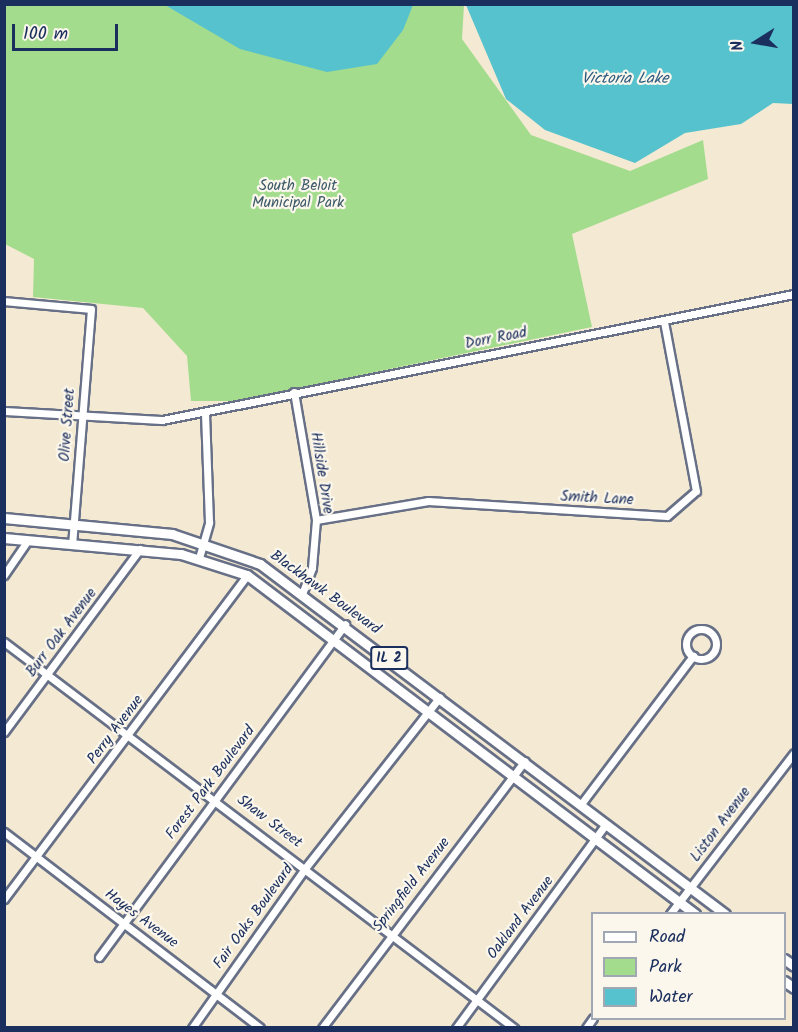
<!DOCTYPE html>
<html>
<head>
<meta charset="utf-8">
<style>
  body { margin:0 }
  #map { position:relative; width:798px; height:1032px; overflow:hidden; background:#f4ead3; font-family:Kalam,sans-serif }
  div>[style] { position:absolute }
  .green>* { inset:0; background:#a4dc8e }
  .water>* { inset:0; background:#55c2cd }
  .roads { filter:drop-shadow(2px 0 #677087) drop-shadow(-2px 0 #677087) drop-shadow(0 2px #677087) drop-shadow(0 -2px #677087) }
  .minor>* { height:7px; margin:-3.5px; padding:0 3.5px; transform-origin:3.5px; border-radius:3.5px; background:#fff }
  .minor>.ring { margin:-3.5px; padding:0; box-sizing:content-box; background:none; border:7px solid #fff; border-radius:50% }
  .major>* { height:9px; margin:-4.5px; padding:0 4.5px; transform-origin:4.5px; border-radius:4.5px; background:#fff }
  span { translate:-50% -50%; white-space:nowrap; text-align:center; line-height:1.15; -webkit-text-stroke:4.5px #fbf7ec; paint-order:stroke }
  .shield-label span { padding:2px 4px; background:#fbf7ec; border:2px solid; border-radius:4px; -webkit-text-stroke-width:0 }
  .shield-label { font-size:14px; color:#1b2f5e; font-weight:700 }
  .park-label { font-size:15px; color:#3d5a6a }
  .street-label { font-size:15px; color:#1b2f5e }
  .water-label { font-size:16px; color:#2c5b7f; font-style:italic }
  .frame { position:absolute; inset:0; border:6px solid #1b2f5e; pointer-events:none }
  .legend { position:absolute; left:591px; top:912px; width:195px; height:108px; box-sizing:border-box; background:#fbf7ec; border:2px solid #a1a7b3; margin:0; padding:8px 10px; list-style:none; font-size:18px; color:#1b2f5e }
  .legend li { display:flex; align-items:center; gap:12px; height:30px }
  .legend b { width:30px; border:2px solid #a1a7b3 }
  .north { position:absolute; left:726px; top:12px; width:60px; height:60px; -webkit-text-stroke:4px #fbf7ec; paint-order:stroke; rotate:259deg; font-size:16px; font-weight:700; line-height:24px; text-align:center; color:#1b2f5e }
  .north::after { content:''; display:block; margin:auto; width:21px; height:27px; background:#1b2f5e; clip-path:polygon(50% 0,100% 100%,50% 72%,0 100%) }
  .scale { position:absolute; left:12px; top:24px; width:106px; height:27px; box-sizing:border-box; border:3px solid #1b2f5e; border-top:0; padding-left:8px; font-size:18px; line-height:21px; white-space:nowrap; color:#1b2f5e; -webkit-text-stroke:4px #fbf7ec; paint-order:stroke }
</style>
</head>
<body>
<div id="map">
  <div class="green">
    <div style="clip-path:polygon(4px 5px,464px 5px,462px 39px,531px 135px,630px 171px,703px 140px,708px 179px,572px 234px,592px 327px,236px 401px,191px 401px,187px 356px,143px 308px,33px 297px,34px 259px,5px 244px)"></div>
  </div>
  <div class="water">
    <div style="clip-path:polygon(165px 5px,413px 5px,403px 30px,377px 64px,327px 72px,240px 49px)"></div>
    <div style="clip-path:polygon(466px 5px,793px 5px,793px 104px,773px 103px,741px 124px,685px 133px,635px 163px,545px 130px,506px 99px)"></div>
  </div>
  <div class="roads">
    <div class="minor">
      <div style="left:4px;top:301px;width:87px;rotate:5.3deg"></div>
      <div style="left:91px;top:309px;width:235px;rotate:94.6deg"></div>
      <div style="left:294px;top:392px;width:130px;rotate:80.2deg"></div>
      <div style="left:316px;top:520px;width:48px;rotate:94.8deg"></div>
      <div style="left:312px;top:568px;width:26px;rotate:111deg"></div>
      <div style="left:4px;top:411px;width:158px;rotate:3.3deg"></div>
      <div style="left:162px;top:420px;width:644px;rotate:-11.28deg"></div>
      <div style="left:316px;top:520px;width:114px;rotate:-9.6deg"></div>
      <div style="left:428px;top:501px;width:239px;rotate:3.6deg"></div>
      <div style="left:667px;top:516px;width:38px;rotate:-41deg"></div>
      <div style="left:696px;top:491px;width:173px;rotate:-100.7deg"></div>
      <div style="left:199px;top:558px;width:37px;rotate:-74deg"></div>
      <div style="left:209px;top:522px;width:109px;rotate:-92.1deg"></div>
      <div style="left:4px;top:575px;width:42px;rotate:-55.6deg"></div>
      <div class="ring" style="left:686px;top:629px;width:23px;height:23px"></div>
      <div style="left:4px;top:642px;width:640px;rotate:37.12deg"></div>
      <div style="left:4px;top:732px;width:228px;rotate:-53.4deg"></div>
      <div style="left:581px;top:804px;width:186px;rotate:-52.9deg"></div>
      <div style="left:4px;top:832px;width:322px;rotate:37.4deg"></div>
      <div style="left:4px;top:899px;width:405px;rotate:-53.1deg"></div>
      <div style="left:670px;top:914px;width:203px;rotate:-52.4deg"></div>
      <div style="left:99px;top:957px;width:414px;rotate:-53.5deg"></div>
      <div style="left:192px;top:1028px;width:197px;rotate:-54.7deg"></div>
      <div style="left:306px;top:867px;width:216px;rotate:-51.8deg"></div>
      <div style="left:322px;top:1028px;width:335px;rotate:-52.8deg"></div>
      <div style="left:456px;top:1028px;width:253px;rotate:-53.7deg"></div>
      <div style="left:586px;top:1028px;width:12px;rotate:-55deg"></div>
    </div>
    <div class="major">
      <div style="left:4px;top:518px;width:169px;rotate:5.4deg"></div>
      <div style="left:172px;top:534px;width:93px;rotate:18.8deg"></div>
      <div style="left:260px;top:564px;width:582px;rotate:36.97deg"></div>
      <div style="left:4px;top:538px;width:178px;rotate:5.2deg"></div>
      <div style="left:181px;top:554px;width:69px;rotate:17.7deg"></div>
      <div style="left:247px;top:575px;width:562px;rotate:37.11deg"></div>
      <div style="left:784px;top:959px;width:12px;rotate:35deg"></div>
      <div style="left:784px;top:981px;width:12px;rotate:35deg"></div>
    </div>
  </div>
  <div class="shield-label">
    <span style="left:389px;top:658px">IL 2</span>
  </div>
  <div class="park-label">
    <span style="left:298px;top:195px">South Beloit<br>Municipal Park</span>
  </div>
  <div class="street-label">
    <span style="left:496px;top:339px;rotate:-11deg">Dorr Road</span>
    <span style="left:68px;top:425px;rotate:-86deg">Olive Street</span>
    <span style="left:321px;top:473px;rotate:81deg">Hillside Drive</span>
    <span style="left:597px;top:499px;rotate:3deg">Smith Lane</span>
    <span style="left:325px;top:593px;rotate:36deg">Blackhawk Boulevard</span>
    <span style="left:62px;top:633px;rotate:-53deg">Burr Oak Avenue</span>
    <span style="left:116px;top:730px;rotate:-53deg">Perry Avenue</span>
    <span style="left:211px;top:783px;rotate:-53deg">Forest Park Boulevard</span>
    <span style="left:269px;top:822px;rotate:37deg">Shaw Street</span>
    <span style="left:721px;top:825px;rotate:-53deg">Liston Avenue</span>
    <span style="left:412px;top:885px;rotate:-52deg">Springfield Avenue</span>
    <span style="left:254px;top:917px;rotate:-54deg">Fair Oaks Boulevard</span>
    <span style="left:521px;top:918px;rotate:-53deg">Oakland Avenue</span>
    <span style="left:141px;top:919px;rotate:37deg">Hayes Avenue</span>
  </div>
  <div class="water-label">
    <span style="left:625px;top:79px">Victoria Lake</span>
  </div>
  <div class="frame"></div>
  <ul class="legend">
  <li><b style="height:8px;background:#fff"></b>Road</li>
  <li><b style="height:16px;background:#a4dc8e"></b>Park</li>
  <li><b style="height:16px;background:#55c2cd"></b>Water</li>
  </ul>
  <div class="north">N</div>
  <div class="scale">100 m</div>
</div>
</body>
</html>
